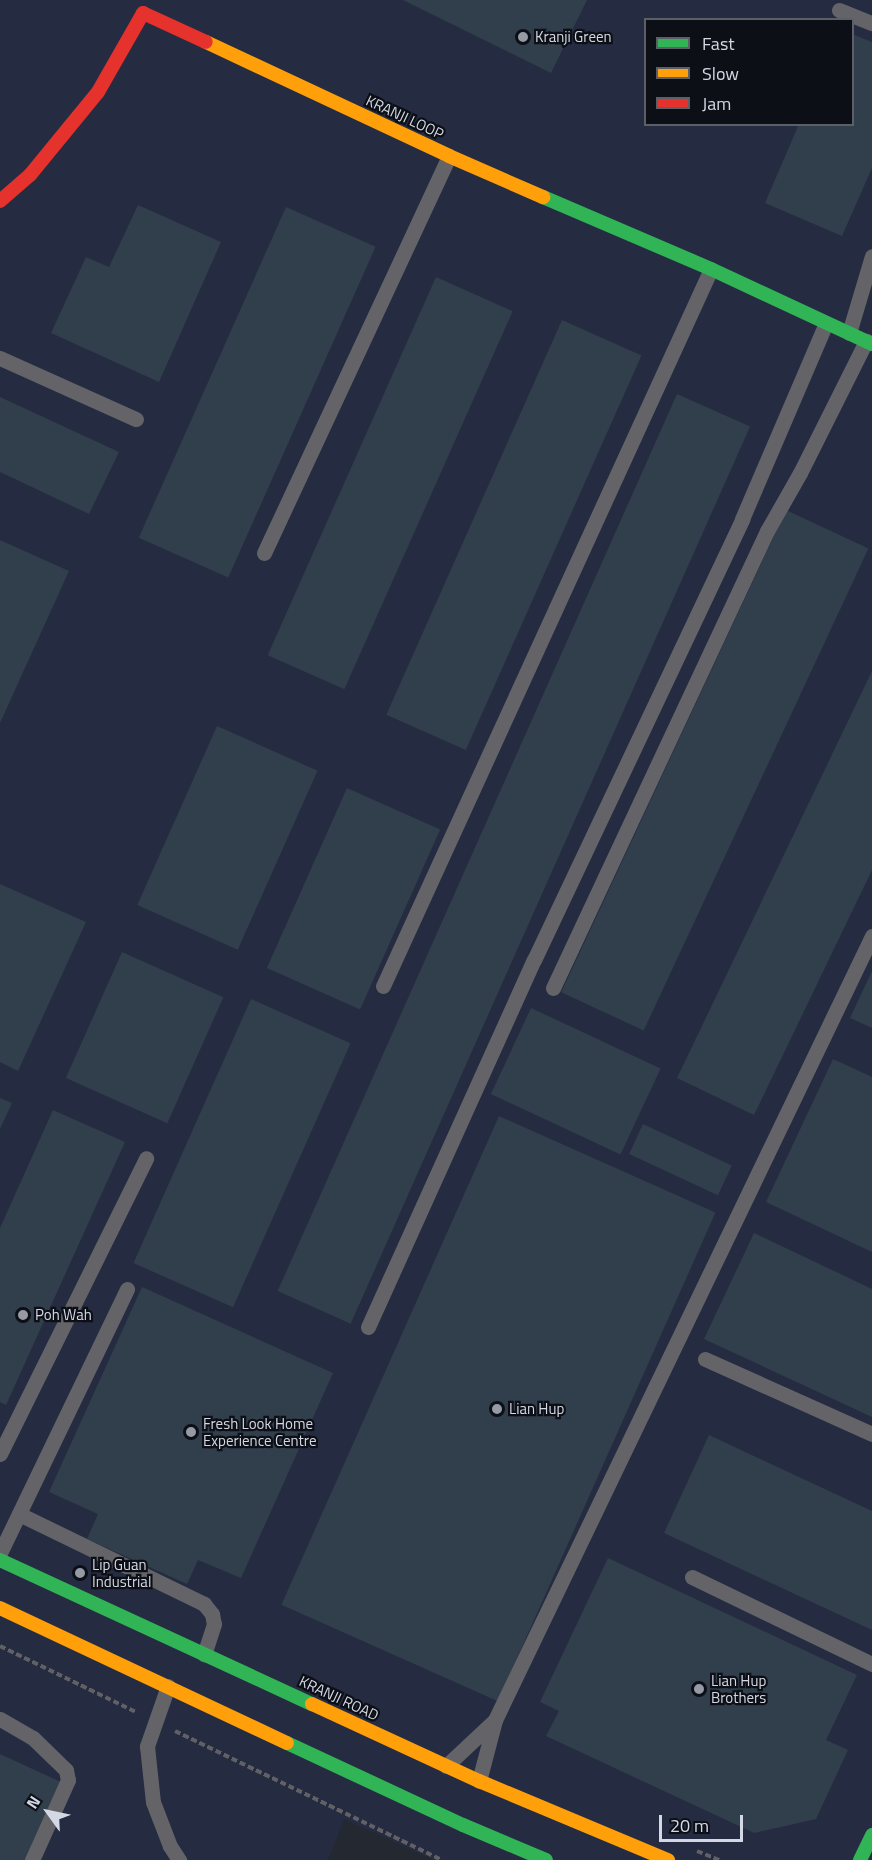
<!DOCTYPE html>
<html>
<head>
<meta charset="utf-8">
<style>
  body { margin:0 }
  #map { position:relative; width:872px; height:1860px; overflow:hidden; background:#242831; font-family:"Titillium Web",sans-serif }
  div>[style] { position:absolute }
  .built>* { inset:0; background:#252c41 }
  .building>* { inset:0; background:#313e4b; transform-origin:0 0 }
  .path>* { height:4px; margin-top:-2px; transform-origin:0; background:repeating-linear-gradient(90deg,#606065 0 6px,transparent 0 9px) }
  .lane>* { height:15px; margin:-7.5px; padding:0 7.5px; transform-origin:7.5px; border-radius:7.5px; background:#646468 }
  .fast>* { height:14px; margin:-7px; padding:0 7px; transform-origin:7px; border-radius:7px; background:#30b455 }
  .slow>* { height:14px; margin:-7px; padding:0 7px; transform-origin:7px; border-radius:7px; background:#ff9f0a }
  .jam>* { height:14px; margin:-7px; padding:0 7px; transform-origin:7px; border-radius:7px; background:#e5322d }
  .dots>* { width:16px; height:16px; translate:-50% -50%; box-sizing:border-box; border:3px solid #0c0f16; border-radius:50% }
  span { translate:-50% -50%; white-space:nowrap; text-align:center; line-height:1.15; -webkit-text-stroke:4.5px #0c0f16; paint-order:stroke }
  .poi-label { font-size:15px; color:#d4d8e4 }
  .left { translate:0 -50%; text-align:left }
  .street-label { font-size:15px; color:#d4d8e4 }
  .legend { position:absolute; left:644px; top:18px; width:210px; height:108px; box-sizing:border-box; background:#0c0f16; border:2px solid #5c5f68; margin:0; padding:8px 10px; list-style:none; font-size:18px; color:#d4d8e4 }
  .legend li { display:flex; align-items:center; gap:12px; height:30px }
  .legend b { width:30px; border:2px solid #5c5f68 }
  .north { position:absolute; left:18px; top:1782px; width:60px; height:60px; -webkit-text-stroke:4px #0c0f16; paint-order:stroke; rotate:303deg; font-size:16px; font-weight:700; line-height:24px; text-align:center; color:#d4d8e4 }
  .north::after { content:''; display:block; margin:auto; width:21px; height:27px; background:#d4d8e4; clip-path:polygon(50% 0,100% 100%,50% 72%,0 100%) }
  .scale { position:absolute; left:659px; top:1815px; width:84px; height:27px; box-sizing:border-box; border:3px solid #d4d8e4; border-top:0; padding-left:8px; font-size:18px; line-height:21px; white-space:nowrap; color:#d4d8e4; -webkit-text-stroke:4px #0c0f16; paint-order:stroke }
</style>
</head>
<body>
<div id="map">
  <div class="built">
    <div style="clip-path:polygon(evenodd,0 0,872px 0,872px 1860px,434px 1860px,344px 1819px,328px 1860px,0 1860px,0 0,646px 20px,852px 20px,852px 124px,646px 124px,646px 20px)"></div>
  </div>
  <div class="building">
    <div style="clip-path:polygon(403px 0,587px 0,551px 73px)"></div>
    <div style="clip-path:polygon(852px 34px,872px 42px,872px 168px,842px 236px,765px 203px,799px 124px,852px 124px)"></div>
    <div style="clip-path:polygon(138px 205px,221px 242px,159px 382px,51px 333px,86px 257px,109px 267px)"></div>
    <div style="left:286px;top:207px;width:98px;height:362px;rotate:24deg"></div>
    <div style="left:436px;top:277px;width:84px;height:414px;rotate:24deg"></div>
    <div style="left:562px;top:320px;width:87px;height:432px;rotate:24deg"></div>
    <div style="left:677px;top:394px;width:80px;height:982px;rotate:24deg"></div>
    <div style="clip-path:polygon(0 397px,119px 452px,89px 514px,0 472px)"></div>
    <div style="left:786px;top:510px;width:91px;height:532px;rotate:25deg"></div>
    <div style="clip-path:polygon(0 540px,69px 571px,0 723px)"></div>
    <div style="clip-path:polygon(872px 671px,872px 870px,754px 1115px,677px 1078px)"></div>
    <div style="left:217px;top:726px;width:110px;height:196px;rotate:24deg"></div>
    <div style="left:347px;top:788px;width:102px;height:197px;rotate:24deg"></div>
    <div style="clip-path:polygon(0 884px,86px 922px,18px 1071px,0 1062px)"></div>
    <div style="left:122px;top:952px;width:111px;height:138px;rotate:24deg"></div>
    <div style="clip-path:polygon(872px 971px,872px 1028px,850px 1018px)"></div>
    <div style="left:251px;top:999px;width:109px;height:289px;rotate:24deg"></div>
    <div style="left:531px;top:1008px;width:143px;height:95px;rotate:25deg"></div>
    <div style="clip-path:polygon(833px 1059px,872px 1077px,872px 1252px,766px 1202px)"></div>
    <div style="clip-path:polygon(0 1098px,12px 1103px,0 1129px)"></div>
    <div style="clip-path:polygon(53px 1110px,125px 1142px,6px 1405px,0 1402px,0 1228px)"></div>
    <div style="left:499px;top:1116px;width:237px;height:535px;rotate:24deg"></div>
    <div style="left:643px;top:1124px;width:98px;height:33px;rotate:25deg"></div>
    <div style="clip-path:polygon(754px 1233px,872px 1289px,872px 1417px,704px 1339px)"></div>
    <div style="clip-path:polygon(142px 1287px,333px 1373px,241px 1578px,198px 1560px,187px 1584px,87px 1539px,98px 1514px,49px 1492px)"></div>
    <div style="clip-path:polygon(709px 1435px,872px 1511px,872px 1630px,664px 1533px)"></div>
    <div style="clip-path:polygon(608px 1558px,857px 1675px,826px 1740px,848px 1750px,816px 1819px,754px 1833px,546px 1736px,559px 1711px,540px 1702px)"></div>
    <div style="clip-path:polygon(0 1754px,63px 1783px,27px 1860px,0 1860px)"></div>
  </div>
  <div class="path">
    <div style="left:0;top:1646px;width:151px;rotate:25.9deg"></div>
    <div style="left:175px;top:1731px;width:297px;rotate:25.8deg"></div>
    <div style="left:697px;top:1851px;width:24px;rotate:22deg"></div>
  </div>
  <div class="lane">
    <div style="left:839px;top:10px;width:35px;rotate:22deg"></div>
    <div style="left:849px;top:333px;width:80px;rotate:-73.4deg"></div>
    <div style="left:0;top:358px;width:149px;rotate:24.2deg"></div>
    <div style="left:264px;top:553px;width:438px;rotate:-65deg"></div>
    <div style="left:383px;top:986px;width:788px;rotate:-65.42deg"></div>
    <div style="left:553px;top:988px;width:505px;rotate:-64.91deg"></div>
    <div style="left:767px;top:531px;width:67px;rotate:-60.4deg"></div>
    <div style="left:800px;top:473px;width:148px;rotate:-63.4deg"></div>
    <div style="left:368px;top:1327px;width:403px;rotate:-65.7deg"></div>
    <div style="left:534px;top:960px;width:488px;rotate:-64.7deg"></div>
    <div style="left:742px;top:519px;width:213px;rotate:-66.8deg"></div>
    <div style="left:705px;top:1359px;width:183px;rotate:24.2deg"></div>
    <div style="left:0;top:1454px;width:330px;rotate:-63.7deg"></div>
    <div style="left:19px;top:1514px;width:206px;rotate:25.9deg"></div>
    <div style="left:204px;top:1604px;width:13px;rotate:51deg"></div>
    <div style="left:212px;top:1614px;width:10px;rotate:79deg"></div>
    <div style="left:214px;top:1624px;width:32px;rotate:108deg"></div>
    <div style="left:0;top:1553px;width:293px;rotate:-64.3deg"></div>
    <div style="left:692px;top:1577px;width:200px;rotate:25.8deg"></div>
    <div style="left:168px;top:1686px;width:64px;rotate:109.3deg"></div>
    <div style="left:147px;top:1746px;width:56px;rotate:83.9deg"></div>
    <div style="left:153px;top:1802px;width:47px;rotate:68.9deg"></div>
    <div style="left:170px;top:1846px;width:17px;rotate:57deg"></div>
    <div style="left:0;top:1719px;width:38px;rotate:30deg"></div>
    <div style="left:33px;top:1738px;width:46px;rotate:44.1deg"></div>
    <div style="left:66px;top:1770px;width:10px;rotate:79deg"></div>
    <div style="left:68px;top:1780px;width:88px;rotate:114.2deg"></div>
    <div style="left:446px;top:1766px;width:67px;rotate:-43.2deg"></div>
    <div style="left:479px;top:1781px;width:63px;rotate:-75.3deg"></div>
    <div style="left:495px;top:1720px;width:870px;rotate:-64.32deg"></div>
  </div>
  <div class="fast">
    <div style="left:543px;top:197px;width:183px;rotate:23.2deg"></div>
    <div style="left:711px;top:269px;width:178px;rotate:25deg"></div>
    <div style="left:0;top:1560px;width:344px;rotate:24.8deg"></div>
    <div style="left:287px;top:1743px;width:194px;rotate:25deg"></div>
    <div style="left:463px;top:1825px;width:90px;rotate:22.9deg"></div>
    <div style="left:860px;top:1860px;width:28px;rotate:-64deg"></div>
  </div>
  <div class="slow">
    <div style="left:206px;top:42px;width:268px;rotate:25.1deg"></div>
    <div style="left:449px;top:156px;width:103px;rotate:23.6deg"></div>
    <div style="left:0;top:1608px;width:317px;rotate:25.2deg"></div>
    <div style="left:312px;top:1704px;width:184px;rotate:24.8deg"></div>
    <div style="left:479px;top:1781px;width:205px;rotate:22.7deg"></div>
  </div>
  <div class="jam">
    <div style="left:0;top:201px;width:40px;rotate:-41deg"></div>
    <div style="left:30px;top:175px;width:107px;rotate:-50.7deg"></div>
    <div style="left:98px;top:92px;width:91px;rotate:-60.3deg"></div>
    <div style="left:143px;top:13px;width:69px;rotate:24.7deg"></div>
  </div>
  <div class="dots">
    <div style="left:523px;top:37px;background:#969aa5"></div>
    <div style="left:23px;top:1315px;background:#969aa5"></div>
    <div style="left:497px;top:1409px;background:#969aa5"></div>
    <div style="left:191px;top:1432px;background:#969aa5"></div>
    <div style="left:80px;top:1573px;background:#969aa5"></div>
    <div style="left:699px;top:1689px;background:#969aa5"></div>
  </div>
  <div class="poi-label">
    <span class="left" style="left:535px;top:37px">Kranji Green</span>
    <span class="left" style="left:35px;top:1315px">Poh Wah</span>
    <span class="left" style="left:509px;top:1409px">Lian Hup</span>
    <span class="left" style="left:203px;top:1432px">Fresh Look Home<br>Experience Centre</span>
    <span class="left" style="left:92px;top:1573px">Lip Guan<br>Industrial</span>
    <span class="left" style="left:711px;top:1689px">Lian Hup<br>Brothers</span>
  </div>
  <div class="street-label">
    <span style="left:405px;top:117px;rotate:25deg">KRANJI LOOP</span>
    <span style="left:339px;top:1698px;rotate:25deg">KRANJI ROAD</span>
  </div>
  <ul class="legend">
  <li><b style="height:8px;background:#30b455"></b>Fast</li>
  <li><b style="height:8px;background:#ff9f0a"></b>Slow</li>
  <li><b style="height:8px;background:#e5322d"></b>Jam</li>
  </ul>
  <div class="north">N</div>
  <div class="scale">20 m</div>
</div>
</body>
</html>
